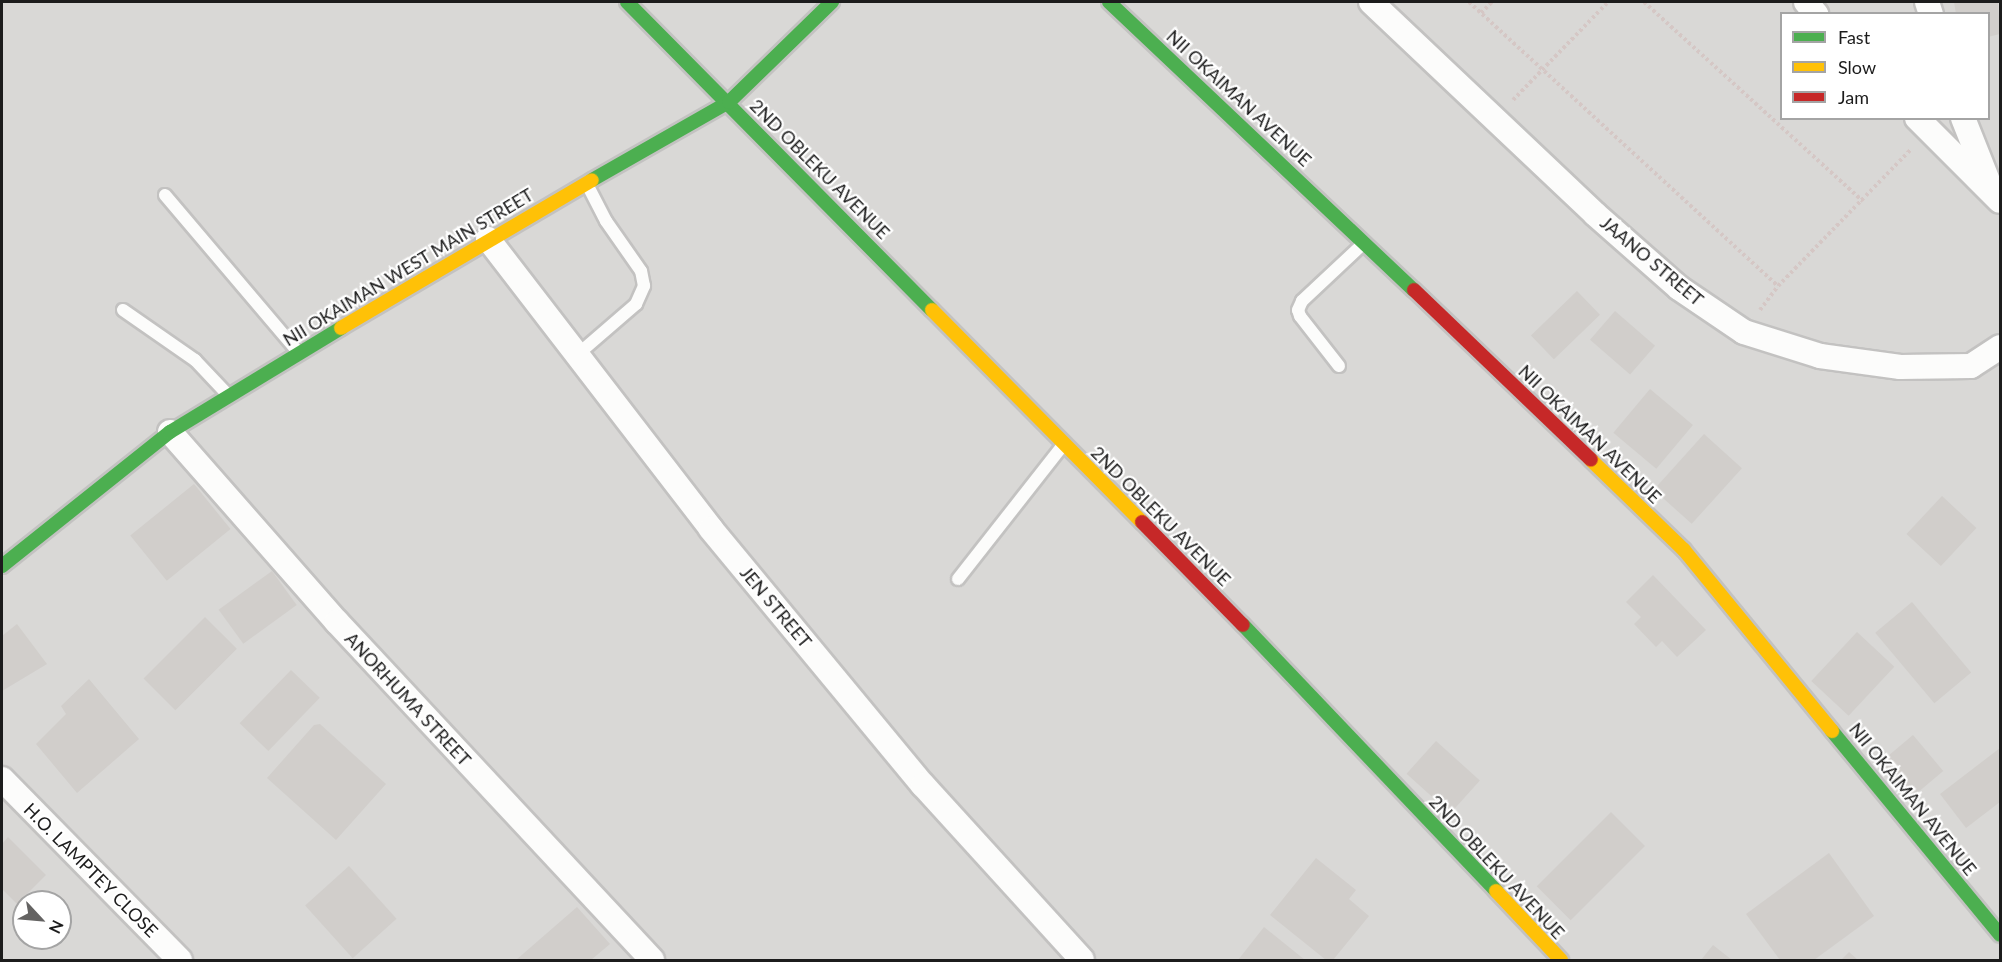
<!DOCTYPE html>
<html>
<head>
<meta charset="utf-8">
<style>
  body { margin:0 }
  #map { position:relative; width:2002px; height:962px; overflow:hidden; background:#eae8e5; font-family:Lato,sans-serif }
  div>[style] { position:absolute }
  .residential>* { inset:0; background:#d9d8d6 }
  .building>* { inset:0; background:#d1cecb; transform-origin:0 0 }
  .path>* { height:4px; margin-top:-2px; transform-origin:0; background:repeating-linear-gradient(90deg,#d5c7c5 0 3px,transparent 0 6px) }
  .roads { filter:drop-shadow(2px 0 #c3c2c1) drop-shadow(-2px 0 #c3c2c1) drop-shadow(0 2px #c3c2c1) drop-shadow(0 -2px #c3c2c1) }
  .lane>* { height:12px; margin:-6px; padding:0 6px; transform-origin:6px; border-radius:6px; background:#fcfcfb }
  .street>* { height:24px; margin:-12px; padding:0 12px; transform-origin:12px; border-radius:12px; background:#fcfcfb }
  .fast>* { height:14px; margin:-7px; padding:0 7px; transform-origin:7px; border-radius:7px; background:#4caf50 }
  .slow>* { height:14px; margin:-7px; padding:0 7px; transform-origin:7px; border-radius:7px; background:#ffc107 }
  .jam>* { height:14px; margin:-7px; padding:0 7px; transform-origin:7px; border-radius:7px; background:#c62828 }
  span { translate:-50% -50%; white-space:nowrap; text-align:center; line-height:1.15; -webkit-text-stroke:4.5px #fff; paint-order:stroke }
  .street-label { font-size:18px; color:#1c1c1c }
  .frame { position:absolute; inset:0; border:3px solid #1c1c1c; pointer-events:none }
  .legend { position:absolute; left:1780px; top:12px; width:210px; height:108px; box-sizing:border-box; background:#fff; border:2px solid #a4a4a4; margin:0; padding:8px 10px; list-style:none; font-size:18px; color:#1c1c1c }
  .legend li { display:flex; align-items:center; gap:12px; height:30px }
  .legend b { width:30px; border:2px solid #a4a4a4 }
  .north { position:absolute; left:12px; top:890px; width:60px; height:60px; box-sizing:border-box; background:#fff; border:2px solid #a4a4a4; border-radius:50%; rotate:116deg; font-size:16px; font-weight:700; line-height:24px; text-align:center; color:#1c1c1c }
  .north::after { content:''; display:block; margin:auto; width:21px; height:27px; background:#646362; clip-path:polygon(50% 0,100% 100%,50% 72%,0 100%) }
</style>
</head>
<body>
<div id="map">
  <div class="residential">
    <div style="clip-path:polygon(evenodd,2px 2px,2000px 2px,2000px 960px,2px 960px,2px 2px,1782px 14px,1988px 14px,1988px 118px,1782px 118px,1782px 14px,2px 2px,24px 902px,60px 902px,60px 938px,24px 938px,24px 902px)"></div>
  </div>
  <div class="building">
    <div style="clip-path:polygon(1954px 2px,1998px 2px,2000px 34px,1988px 37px,1988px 14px,1956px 14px)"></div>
    <div style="left:1577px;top:291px;width:33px;height:64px;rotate:46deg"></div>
    <div style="left:1615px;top:311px;width:53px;height:38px;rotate:41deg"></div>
    <div style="left:1650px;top:389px;width:56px;height:57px;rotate:40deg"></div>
    <div style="left:1704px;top:434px;width:51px;height:75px;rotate:42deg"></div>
    <div style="left:194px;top:484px;width:58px;height:82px;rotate:51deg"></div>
    <div style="left:1942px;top:496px;width:47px;height:52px;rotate:43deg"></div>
    <div style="left:272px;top:571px;width:42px;height:66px;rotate:54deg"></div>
    <div style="clip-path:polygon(1653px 575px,1706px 630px,1677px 657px,1662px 641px,1656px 647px,1634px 624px,1641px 617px,1626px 602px)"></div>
    <div style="left:1912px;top:602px;width:92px;height:48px;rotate:50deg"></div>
    <div style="left:205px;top:617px;width:45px;height:87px;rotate:45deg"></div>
    <div style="clip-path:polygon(17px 624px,47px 664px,2px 691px,2px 636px)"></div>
    <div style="left:1857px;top:632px;width:51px;height:67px;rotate:43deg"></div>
    <div style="left:291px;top:670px;width:40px;height:74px;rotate:44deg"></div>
    <div style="clip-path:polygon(89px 679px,139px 739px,77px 793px,36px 744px,66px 714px,61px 706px)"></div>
    <div style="clip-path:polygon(320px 724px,386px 784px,336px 840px,267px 778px,314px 725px)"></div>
    <div style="left:1913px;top:735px;width:47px;height:45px;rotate:50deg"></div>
    <div style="left:1436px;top:741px;width:59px;height:44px;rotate:42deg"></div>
    <div style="clip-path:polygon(2000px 748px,2000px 802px,1966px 828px,1940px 794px)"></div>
    <div style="left:1611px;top:812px;width:48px;height:105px;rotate:45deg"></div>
    <div style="clip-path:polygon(8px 837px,46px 875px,17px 904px,2px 889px,2px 844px)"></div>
    <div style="clip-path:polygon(1829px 853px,1874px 916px,1814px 960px,1780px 960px,1746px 914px)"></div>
    <div style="clip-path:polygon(1316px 858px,1356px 890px,1349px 899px,1369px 916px,1333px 960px,1326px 960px,1270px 915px)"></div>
    <div style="left:349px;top:866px;width:71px;height:59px;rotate:48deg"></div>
    <div style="clip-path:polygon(577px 907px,610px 944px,591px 960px,516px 960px)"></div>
    <div style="clip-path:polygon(1264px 927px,1305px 960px,1238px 960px)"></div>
    <div style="clip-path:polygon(1713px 945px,1732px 960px,1701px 960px)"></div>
    <div style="clip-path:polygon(1849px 952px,1858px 960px,1841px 960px)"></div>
  </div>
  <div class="path">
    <div style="left:1469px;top:2px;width:420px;rotate:42.6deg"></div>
    <div style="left:1644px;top:2px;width:296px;rotate:42.3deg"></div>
    <div style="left:1481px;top:13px;width:16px;rotate:-45deg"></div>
    <div style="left:1513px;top:100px;width:136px;rotate:-45.9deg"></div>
    <div style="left:1760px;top:310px;width:30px;rotate:-53deg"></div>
    <div style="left:1778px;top:286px;width:191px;rotate:-45.8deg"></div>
  </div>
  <div class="roads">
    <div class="lane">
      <div style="left:165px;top:195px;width:206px;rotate:49.7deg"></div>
      <div style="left:123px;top:310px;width:88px;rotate:34.8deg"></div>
      <div style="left:195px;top:360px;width:48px;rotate:46.7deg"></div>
      <div style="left:577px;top:355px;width:78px;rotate:-40.8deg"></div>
      <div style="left:636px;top:304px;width:20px;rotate:-66deg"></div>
      <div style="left:644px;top:286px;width:15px;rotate:-101deg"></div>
      <div style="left:641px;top:271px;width:61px;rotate:-125deg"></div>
      <div style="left:606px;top:221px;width:42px;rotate:-117.2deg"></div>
      <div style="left:1339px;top:366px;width:63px;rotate:-128deg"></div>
      <div style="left:1300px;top:316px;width:6px;rotate:-108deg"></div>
      <div style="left:1298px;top:310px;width:10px;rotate:-66deg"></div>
      <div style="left:1302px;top:301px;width:85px;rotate:-43.1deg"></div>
      <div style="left:958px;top:579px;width:172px;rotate:-51.9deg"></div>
    </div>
    <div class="street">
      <div style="left:1371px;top:2px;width:308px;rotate:43.4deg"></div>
      <div style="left:1595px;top:214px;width:112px;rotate:41.4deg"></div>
      <div style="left:1679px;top:288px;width:78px;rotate:34.1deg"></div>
      <div style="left:1744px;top:332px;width:80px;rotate:17.5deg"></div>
      <div style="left:1820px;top:356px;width:81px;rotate:7.8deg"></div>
      <div style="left:1900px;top:367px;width:71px;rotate:-0.8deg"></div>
      <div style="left:1971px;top:366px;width:35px;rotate:-33deg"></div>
      <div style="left:1806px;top:2px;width:16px;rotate:50deg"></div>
      <div style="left:1927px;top:2px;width:13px;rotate:72deg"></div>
      <div style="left:1917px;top:118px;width:117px;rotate:45deg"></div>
      <div style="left:1963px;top:118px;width:73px;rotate:68.3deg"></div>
      <div style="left:488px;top:239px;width:366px;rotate:52.4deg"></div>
      <div style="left:711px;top:529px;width:332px;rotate:50.4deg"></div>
      <div style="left:923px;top:785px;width:236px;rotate:47.7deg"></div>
      <div style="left:170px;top:432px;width:253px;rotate:48.7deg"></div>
      <div style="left:337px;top:622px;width:462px;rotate:47deg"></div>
      <div style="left:2px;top:779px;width:254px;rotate:45.5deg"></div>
    </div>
    <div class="fast">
      <div style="left:627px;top:2px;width:433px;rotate:45.3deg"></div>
      <div style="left:1109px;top:2px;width:419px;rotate:43.4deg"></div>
      <div style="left:592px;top:180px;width:158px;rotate:-29.7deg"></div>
      <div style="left:729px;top:102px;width:144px;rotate:-44.2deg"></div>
      <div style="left:2px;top:566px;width:215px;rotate:-38.6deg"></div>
      <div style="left:170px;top:432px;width:200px;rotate:-31.3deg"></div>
      <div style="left:1243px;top:625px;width:367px;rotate:46.4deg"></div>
      <div style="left:1832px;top:731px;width:264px;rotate:50.5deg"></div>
    </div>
    <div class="slow">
      <div style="left:932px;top:310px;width:298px;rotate:45.3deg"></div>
      <div style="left:341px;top:328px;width:291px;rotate:-30.5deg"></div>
      <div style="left:1591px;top:460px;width:129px;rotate:44.1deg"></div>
      <div style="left:1684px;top:550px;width:234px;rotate:50.7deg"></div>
      <div style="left:1496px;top:891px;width:95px;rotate:46.7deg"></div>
    </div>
    <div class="jam">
      <div style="left:1414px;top:290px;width:245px;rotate:43.8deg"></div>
      <div style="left:1142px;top:522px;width:144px;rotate:45.6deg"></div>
    </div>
  </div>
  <div class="street-label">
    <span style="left:1239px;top:98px;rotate:43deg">NII OKAIMAN AVENUE</span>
    <span style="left:820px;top:169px;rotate:45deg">2ND OBLEKU AVENUE</span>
    <span style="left:1652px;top:261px;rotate:40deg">JAANO STREET</span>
    <span style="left:408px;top:267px;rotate:-31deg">NII OKAIMAN WEST MAIN STREET</span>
    <span style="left:1590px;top:434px;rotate:44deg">NII OKAIMAN AVENUE</span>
    <span style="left:1161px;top:516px;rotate:45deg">2ND OBLEKU AVENUE</span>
    <span style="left:776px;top:607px;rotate:50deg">JEN STREET</span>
    <span style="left:408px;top:699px;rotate:47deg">ANORHUMA STREET</span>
    <span style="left:1913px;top:799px;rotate:51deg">NII OKAIMAN AVENUE</span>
    <span style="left:1497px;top:867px;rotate:47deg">2ND OBLEKU AVENUE</span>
    <span style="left:91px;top:870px;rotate:45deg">H.O. LAMPTEY CLOSE</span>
  </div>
  <div class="frame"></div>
  <ul class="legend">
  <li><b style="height:8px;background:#4caf50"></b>Fast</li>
  <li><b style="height:8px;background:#ffc107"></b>Slow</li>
  <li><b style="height:8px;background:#c62828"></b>Jam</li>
  </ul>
  <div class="north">N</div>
</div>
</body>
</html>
